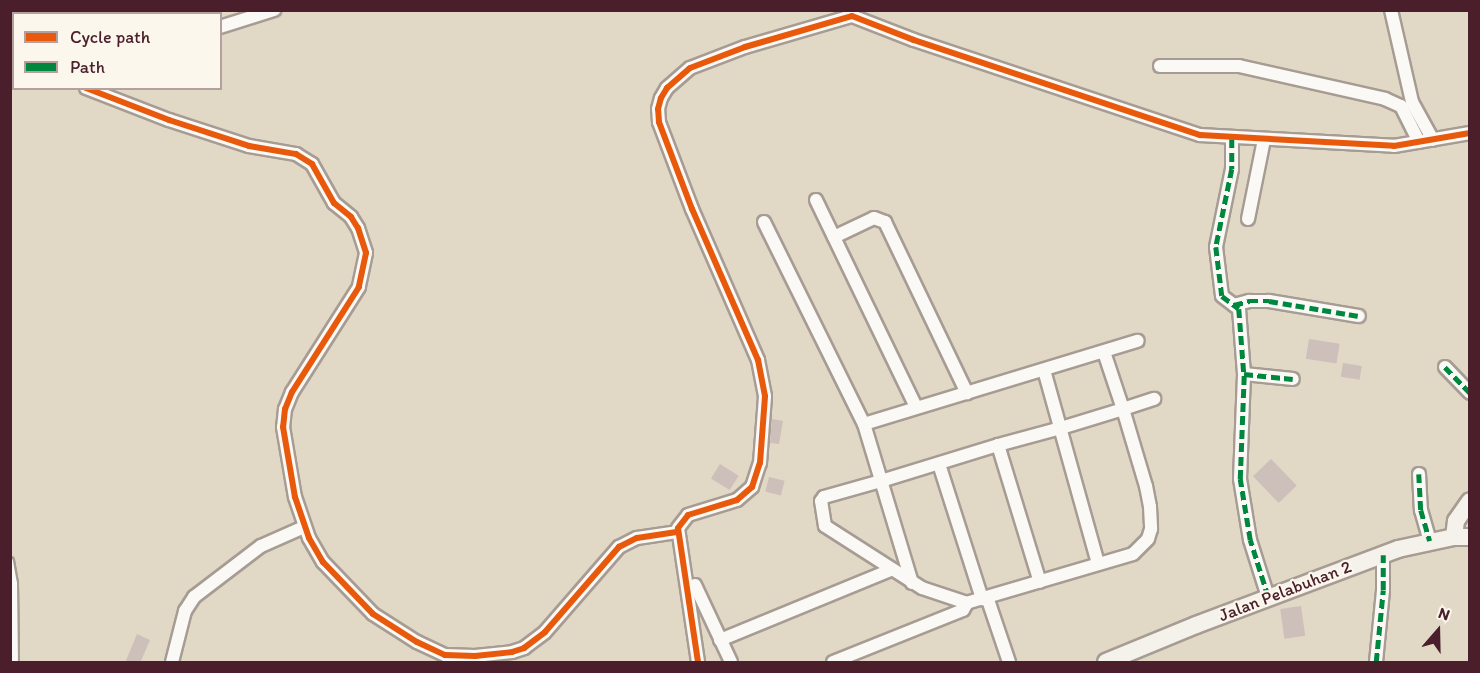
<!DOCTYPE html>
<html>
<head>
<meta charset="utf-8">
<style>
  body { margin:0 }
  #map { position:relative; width:1480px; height:673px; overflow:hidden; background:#e1d8c6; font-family:Itim,sans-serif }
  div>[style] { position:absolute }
  .building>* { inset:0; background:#cdbfba; transform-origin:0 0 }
  .roads { filter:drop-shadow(2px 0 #a79c93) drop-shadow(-2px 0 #a79c93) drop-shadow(0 2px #a79c93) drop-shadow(0 -2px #a79c93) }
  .lane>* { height:6px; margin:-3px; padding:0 3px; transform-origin:3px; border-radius:3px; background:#faf9f6 }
  .street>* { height:12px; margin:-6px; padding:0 6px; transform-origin:6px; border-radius:6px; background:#faf9f6 }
  .secondary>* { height:16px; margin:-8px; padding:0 8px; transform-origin:8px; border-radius:8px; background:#f5f1eb }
  .quiet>* { height:4.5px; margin-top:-2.25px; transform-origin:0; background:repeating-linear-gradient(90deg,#00873e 0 9px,transparent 0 13.5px) }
  .cycleway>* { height:6px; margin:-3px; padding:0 3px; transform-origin:3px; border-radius:3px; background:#e8590c }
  span { translate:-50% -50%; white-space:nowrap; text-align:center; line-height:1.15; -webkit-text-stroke:4.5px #fbf7ec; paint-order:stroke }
  .street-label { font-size:18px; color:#4a1f2b }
  .frame { position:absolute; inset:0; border:12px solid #4a1f2b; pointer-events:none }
  .legend { position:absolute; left:12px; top:12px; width:210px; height:78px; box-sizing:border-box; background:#fbf7ec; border:2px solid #b4a19f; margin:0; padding:8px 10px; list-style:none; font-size:18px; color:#4a1f2b }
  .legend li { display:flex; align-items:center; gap:12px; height:30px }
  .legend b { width:30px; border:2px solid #b4a19f }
  .north { position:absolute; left:1408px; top:601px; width:60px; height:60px; -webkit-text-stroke:4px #fbf7ec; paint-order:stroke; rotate:20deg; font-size:16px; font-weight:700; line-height:24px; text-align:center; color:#4a1f2b }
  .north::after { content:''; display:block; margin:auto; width:21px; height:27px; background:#4a1f2b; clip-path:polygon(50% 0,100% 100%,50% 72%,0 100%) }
</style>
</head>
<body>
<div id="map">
  <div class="building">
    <div style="left:1309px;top:339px;width:31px;height:20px;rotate:9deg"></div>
    <div style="left:1343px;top:363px;width:19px;height:14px;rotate:9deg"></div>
    <div style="clip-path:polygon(772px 419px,783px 421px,779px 444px,770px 443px)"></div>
    <div style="left:1271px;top:459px;width:37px;height:25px;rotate:46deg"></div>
    <div style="left:720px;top:464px;width:22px;height:17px;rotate:32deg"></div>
    <div style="left:769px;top:477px;width:16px;height:15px;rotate:14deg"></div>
    <div style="left:1301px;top:606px;width:30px;height:21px;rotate:82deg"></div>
    <div style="clip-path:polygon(137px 634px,150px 640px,140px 663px,125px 663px)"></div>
  </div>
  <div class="roads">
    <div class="lane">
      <div style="left:10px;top:561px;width:22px;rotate:80deg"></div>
      <div style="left:14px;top:583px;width:79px;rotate:89.3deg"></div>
    </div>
    <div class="street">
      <div style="left:1391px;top:10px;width:94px;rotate:77.1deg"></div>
      <div style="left:1412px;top:102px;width:43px;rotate:61.1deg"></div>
      <div style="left:220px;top:27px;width:57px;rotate:-17.5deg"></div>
      <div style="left:10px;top:52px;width:4px;rotate:27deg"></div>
      <div style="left:1160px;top:66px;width:79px"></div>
      <div style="left:1239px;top:66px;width:150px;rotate:12.7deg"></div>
      <div style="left:1385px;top:99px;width:17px;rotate:24deg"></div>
      <div style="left:1401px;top:106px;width:40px;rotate:63.4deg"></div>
      <div style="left:86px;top:88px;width:89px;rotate:21.1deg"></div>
      <div style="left:169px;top:120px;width:84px;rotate:18deg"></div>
      <div style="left:249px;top:146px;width:48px;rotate:9.7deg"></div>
      <div style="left:296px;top:154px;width:19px;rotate:32deg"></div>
      <div style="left:312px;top:164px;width:45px;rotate:60.6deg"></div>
      <div style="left:334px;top:203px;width:22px;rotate:39deg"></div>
      <div style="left:351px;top:217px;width:13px;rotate:58deg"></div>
      <div style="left:358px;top:228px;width:26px;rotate:72deg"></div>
      <div style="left:366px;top:253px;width:35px;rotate:102deg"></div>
      <div style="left:359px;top:287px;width:125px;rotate:122.5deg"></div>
      <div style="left:292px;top:392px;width:18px;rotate:112deg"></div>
      <div style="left:285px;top:409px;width:18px;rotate:96deg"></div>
      <div style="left:283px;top:427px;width:71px;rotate:80.3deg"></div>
      <div style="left:295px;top:497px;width:43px;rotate:71.1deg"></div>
      <div style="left:309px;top:538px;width:28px;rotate:60deg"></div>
      <div style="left:323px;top:562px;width:72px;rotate:46.1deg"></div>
      <div style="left:373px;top:614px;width:52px;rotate:32.5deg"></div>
      <div style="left:417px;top:642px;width:31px;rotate:25deg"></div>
      <div style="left:445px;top:655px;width:30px;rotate:2deg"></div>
      <div style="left:475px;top:656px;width:37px;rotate:-6deg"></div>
      <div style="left:512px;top:652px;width:13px;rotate:-18deg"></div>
      <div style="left:524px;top:648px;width:26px;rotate:-37deg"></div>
      <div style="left:545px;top:632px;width:113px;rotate:-49deg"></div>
      <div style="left:619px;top:547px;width:20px;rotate:-27deg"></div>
      <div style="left:637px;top:538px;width:40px;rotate:-8.5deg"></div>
      <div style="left:1232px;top:139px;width:30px;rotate:90deg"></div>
      <div style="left:1232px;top:169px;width:80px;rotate:101.6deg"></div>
      <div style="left:1216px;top:247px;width:49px;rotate:83deg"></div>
      <div style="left:1222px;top:296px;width:21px;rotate:37deg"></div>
      <div style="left:1239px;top:309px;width:65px;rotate:85.6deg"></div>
      <div style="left:816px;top:200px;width:230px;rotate:64.2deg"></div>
      <div style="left:1248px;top:219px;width:81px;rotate:-78.6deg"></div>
      <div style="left:764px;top:222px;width:225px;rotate:63.7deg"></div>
      <div style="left:834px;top:237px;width:44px;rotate:-25.4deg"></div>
      <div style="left:874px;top:218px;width:12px;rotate:20deg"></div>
      <div style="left:885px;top:222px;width:190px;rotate:64.4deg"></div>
      <div style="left:1234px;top:305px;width:16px;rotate:-15deg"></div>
      <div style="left:1249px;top:301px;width:20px"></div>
      <div style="left:1269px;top:301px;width:91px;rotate:9.5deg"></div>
      <div style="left:1104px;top:352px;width:60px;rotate:71.6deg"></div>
      <div style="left:1123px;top:409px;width:80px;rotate:73.4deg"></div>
      <div style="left:1146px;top:486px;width:21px;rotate:79deg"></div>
      <div style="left:1150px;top:507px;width:22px;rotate:87deg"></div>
      <div style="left:1151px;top:529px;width:10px;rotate:107deg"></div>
      <div style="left:1148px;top:539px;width:21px;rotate:135deg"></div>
      <div style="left:1133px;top:554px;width:173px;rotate:163.6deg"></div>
      <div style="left:967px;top:603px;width:47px;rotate:-161.6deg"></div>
      <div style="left:922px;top:588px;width:115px;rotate:-147.4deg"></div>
      <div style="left:825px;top:526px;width:25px;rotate:-99deg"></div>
      <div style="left:821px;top:501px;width:5px;rotate:-53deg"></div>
      <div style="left:824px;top:497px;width:59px;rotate:-15.7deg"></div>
      <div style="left:881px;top:481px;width:122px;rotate:-17.1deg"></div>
      <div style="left:998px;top:445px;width:65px;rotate:-15.1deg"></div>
      <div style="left:1061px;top:428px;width:65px;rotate:-17deg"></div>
      <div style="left:1123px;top:409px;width:33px;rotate:-18deg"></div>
      <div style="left:1445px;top:367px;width:36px;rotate:46deg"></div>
      <div style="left:1044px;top:370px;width:200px;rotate:74.4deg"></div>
      <div style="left:998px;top:445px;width:143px;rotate:73deg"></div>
      <div style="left:939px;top:464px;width:142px;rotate:72.3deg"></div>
      <div style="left:1419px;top:474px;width:36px;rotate:87deg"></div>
      <div style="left:1421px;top:510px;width:32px;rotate:74deg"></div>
      <div style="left:912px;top:583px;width:166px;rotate:-106.8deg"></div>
      <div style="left:864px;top:424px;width:286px;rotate:-16.9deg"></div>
      <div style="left:695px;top:585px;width:85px;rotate:64.9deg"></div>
      <div style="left:987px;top:597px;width:69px;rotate:71.3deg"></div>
      <div style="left:1268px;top:597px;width:60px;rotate:-107.5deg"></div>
      <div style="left:1250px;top:540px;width:62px;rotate:-99.3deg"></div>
      <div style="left:1240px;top:479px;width:105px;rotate:-87.8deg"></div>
      <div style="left:1244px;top:374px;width:49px;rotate:5.8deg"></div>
      <div style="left:720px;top:640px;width:185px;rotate:-22.3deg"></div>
      <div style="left:172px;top:662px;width:53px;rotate:-75.7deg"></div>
      <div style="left:185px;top:611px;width:17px;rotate:-57deg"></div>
      <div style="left:194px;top:597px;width:84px;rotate:-37.3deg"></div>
      <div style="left:261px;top:546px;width:47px;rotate:-23.8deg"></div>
      <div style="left:698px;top:662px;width:135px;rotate:-98.5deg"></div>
      <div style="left:678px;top:528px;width:16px;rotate:-52deg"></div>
      <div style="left:688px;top:515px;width:51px;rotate:-17deg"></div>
      <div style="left:737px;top:500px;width:20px;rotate:-41deg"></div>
      <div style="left:752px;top:487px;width:25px;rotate:-72deg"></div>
      <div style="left:760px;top:463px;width:67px;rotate:-85.7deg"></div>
      <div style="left:765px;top:396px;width:37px;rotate:-101deg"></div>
      <div style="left:758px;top:360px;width:165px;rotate:-113.6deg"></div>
      <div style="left:692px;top:209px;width:93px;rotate:-110.8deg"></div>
      <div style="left:659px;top:122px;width:13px;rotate:-94deg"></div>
      <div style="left:658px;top:109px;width:11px;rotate:-75deg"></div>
      <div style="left:661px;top:98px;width:12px;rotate:-59deg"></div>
      <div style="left:667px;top:88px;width:30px;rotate:-41deg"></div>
      <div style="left:690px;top:68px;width:59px;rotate:-20.9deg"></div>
      <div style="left:745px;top:47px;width:111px;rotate:-16.2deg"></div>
      <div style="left:852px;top:16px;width:66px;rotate:21.2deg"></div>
      <div style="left:914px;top:40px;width:301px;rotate:18.4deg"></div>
      <div style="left:1200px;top:135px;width:194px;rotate:3.2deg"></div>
      <div style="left:1394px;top:146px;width:77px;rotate:-9.7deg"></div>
      <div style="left:833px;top:662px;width:140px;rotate:-21.8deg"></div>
      <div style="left:963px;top:610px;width:8px;rotate:-60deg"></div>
      <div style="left:1376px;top:662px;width:72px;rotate:-84.4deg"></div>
      <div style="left:1383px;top:590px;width:35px;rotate:-90deg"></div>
    </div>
    <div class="secondary">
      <div style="left:1454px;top:537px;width:16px;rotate:-83deg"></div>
      <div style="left:1456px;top:521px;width:24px;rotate:-55deg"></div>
      <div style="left:1106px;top:662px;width:97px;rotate:-22.3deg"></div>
      <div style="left:1196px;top:625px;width:216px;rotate:-20.6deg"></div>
      <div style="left:1398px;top:549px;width:57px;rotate:-12.1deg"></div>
      <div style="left:1454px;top:537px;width:16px"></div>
    </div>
  </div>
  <div class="quiet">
    <div style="left:1232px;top:139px;width:30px;rotate:90deg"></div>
    <div style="left:1232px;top:169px;width:80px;rotate:101.6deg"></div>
    <div style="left:1216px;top:247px;width:49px;rotate:83deg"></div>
    <div style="left:1222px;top:296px;width:21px;rotate:37deg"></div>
    <div style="left:1239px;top:309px;width:65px;rotate:85.6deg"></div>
    <div style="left:1234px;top:305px;width:16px;rotate:-15deg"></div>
    <div style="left:1249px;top:301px;width:20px"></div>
    <div style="left:1269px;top:301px;width:91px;rotate:9.5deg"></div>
    <div style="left:1445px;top:367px;width:36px;rotate:46deg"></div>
    <div style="left:1419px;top:474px;width:36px;rotate:87deg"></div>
    <div style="left:1421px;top:510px;width:32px;rotate:74deg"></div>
    <div style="left:1268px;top:597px;width:60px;rotate:-107.5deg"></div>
    <div style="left:1250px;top:540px;width:62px;rotate:-99.3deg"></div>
    <div style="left:1240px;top:479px;width:105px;rotate:-87.8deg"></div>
    <div style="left:1244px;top:374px;width:49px;rotate:5.8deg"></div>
    <div style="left:1376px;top:662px;width:72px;rotate:-84.4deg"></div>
    <div style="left:1383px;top:590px;width:35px;rotate:-90deg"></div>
  </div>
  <div class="cycleway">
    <div style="left:86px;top:88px;width:89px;rotate:21.1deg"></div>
    <div style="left:169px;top:120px;width:84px;rotate:18deg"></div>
    <div style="left:249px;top:146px;width:48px;rotate:9.7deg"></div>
    <div style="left:296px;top:154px;width:19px;rotate:32deg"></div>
    <div style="left:312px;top:164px;width:45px;rotate:60.6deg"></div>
    <div style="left:334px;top:203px;width:22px;rotate:39deg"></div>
    <div style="left:351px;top:217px;width:13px;rotate:58deg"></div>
    <div style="left:358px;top:228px;width:26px;rotate:72deg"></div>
    <div style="left:366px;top:253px;width:35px;rotate:102deg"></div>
    <div style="left:359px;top:287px;width:125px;rotate:122.5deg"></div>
    <div style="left:292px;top:392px;width:18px;rotate:112deg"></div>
    <div style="left:285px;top:409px;width:18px;rotate:96deg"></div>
    <div style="left:283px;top:427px;width:71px;rotate:80.3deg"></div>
    <div style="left:295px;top:497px;width:43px;rotate:71.1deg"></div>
    <div style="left:309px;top:538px;width:28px;rotate:60deg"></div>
    <div style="left:323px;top:562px;width:72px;rotate:46.1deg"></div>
    <div style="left:373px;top:614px;width:52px;rotate:32.5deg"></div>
    <div style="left:417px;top:642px;width:31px;rotate:25deg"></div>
    <div style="left:445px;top:655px;width:30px;rotate:2deg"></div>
    <div style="left:475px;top:656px;width:37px;rotate:-6deg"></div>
    <div style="left:512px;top:652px;width:13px;rotate:-18deg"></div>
    <div style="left:524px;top:648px;width:26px;rotate:-37deg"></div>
    <div style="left:545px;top:632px;width:113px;rotate:-49deg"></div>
    <div style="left:619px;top:547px;width:20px;rotate:-27deg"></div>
    <div style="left:637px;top:538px;width:40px;rotate:-8.5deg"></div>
    <div style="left:698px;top:662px;width:135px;rotate:-98.5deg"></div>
    <div style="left:678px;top:528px;width:16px;rotate:-52deg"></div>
    <div style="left:688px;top:515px;width:51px;rotate:-17deg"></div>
    <div style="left:737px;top:500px;width:20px;rotate:-41deg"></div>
    <div style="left:752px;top:487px;width:25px;rotate:-72deg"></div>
    <div style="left:760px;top:463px;width:67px;rotate:-85.7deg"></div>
    <div style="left:765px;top:396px;width:37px;rotate:-101deg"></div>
    <div style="left:758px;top:360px;width:165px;rotate:-113.6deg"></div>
    <div style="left:692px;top:209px;width:93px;rotate:-110.8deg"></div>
    <div style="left:659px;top:122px;width:13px;rotate:-94deg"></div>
    <div style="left:658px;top:109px;width:11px;rotate:-75deg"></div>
    <div style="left:661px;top:98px;width:12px;rotate:-59deg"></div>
    <div style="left:667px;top:88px;width:30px;rotate:-41deg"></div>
    <div style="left:690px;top:68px;width:59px;rotate:-20.9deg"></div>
    <div style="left:745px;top:47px;width:111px;rotate:-16.2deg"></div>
    <div style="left:852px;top:16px;width:66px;rotate:21.2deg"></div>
    <div style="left:914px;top:40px;width:301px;rotate:18.4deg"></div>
    <div style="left:1200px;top:135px;width:194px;rotate:3.2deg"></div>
    <div style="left:1394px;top:146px;width:77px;rotate:-9.7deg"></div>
  </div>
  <div class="street-label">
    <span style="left:1285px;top:591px;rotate:-21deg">Jalan Pelabuhan 2</span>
  </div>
  <div class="frame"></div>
  <ul class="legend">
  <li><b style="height:8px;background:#e8590c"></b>Cycle path</li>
  <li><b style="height:8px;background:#00873e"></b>Path</li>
  </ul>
  <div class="north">N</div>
</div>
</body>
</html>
